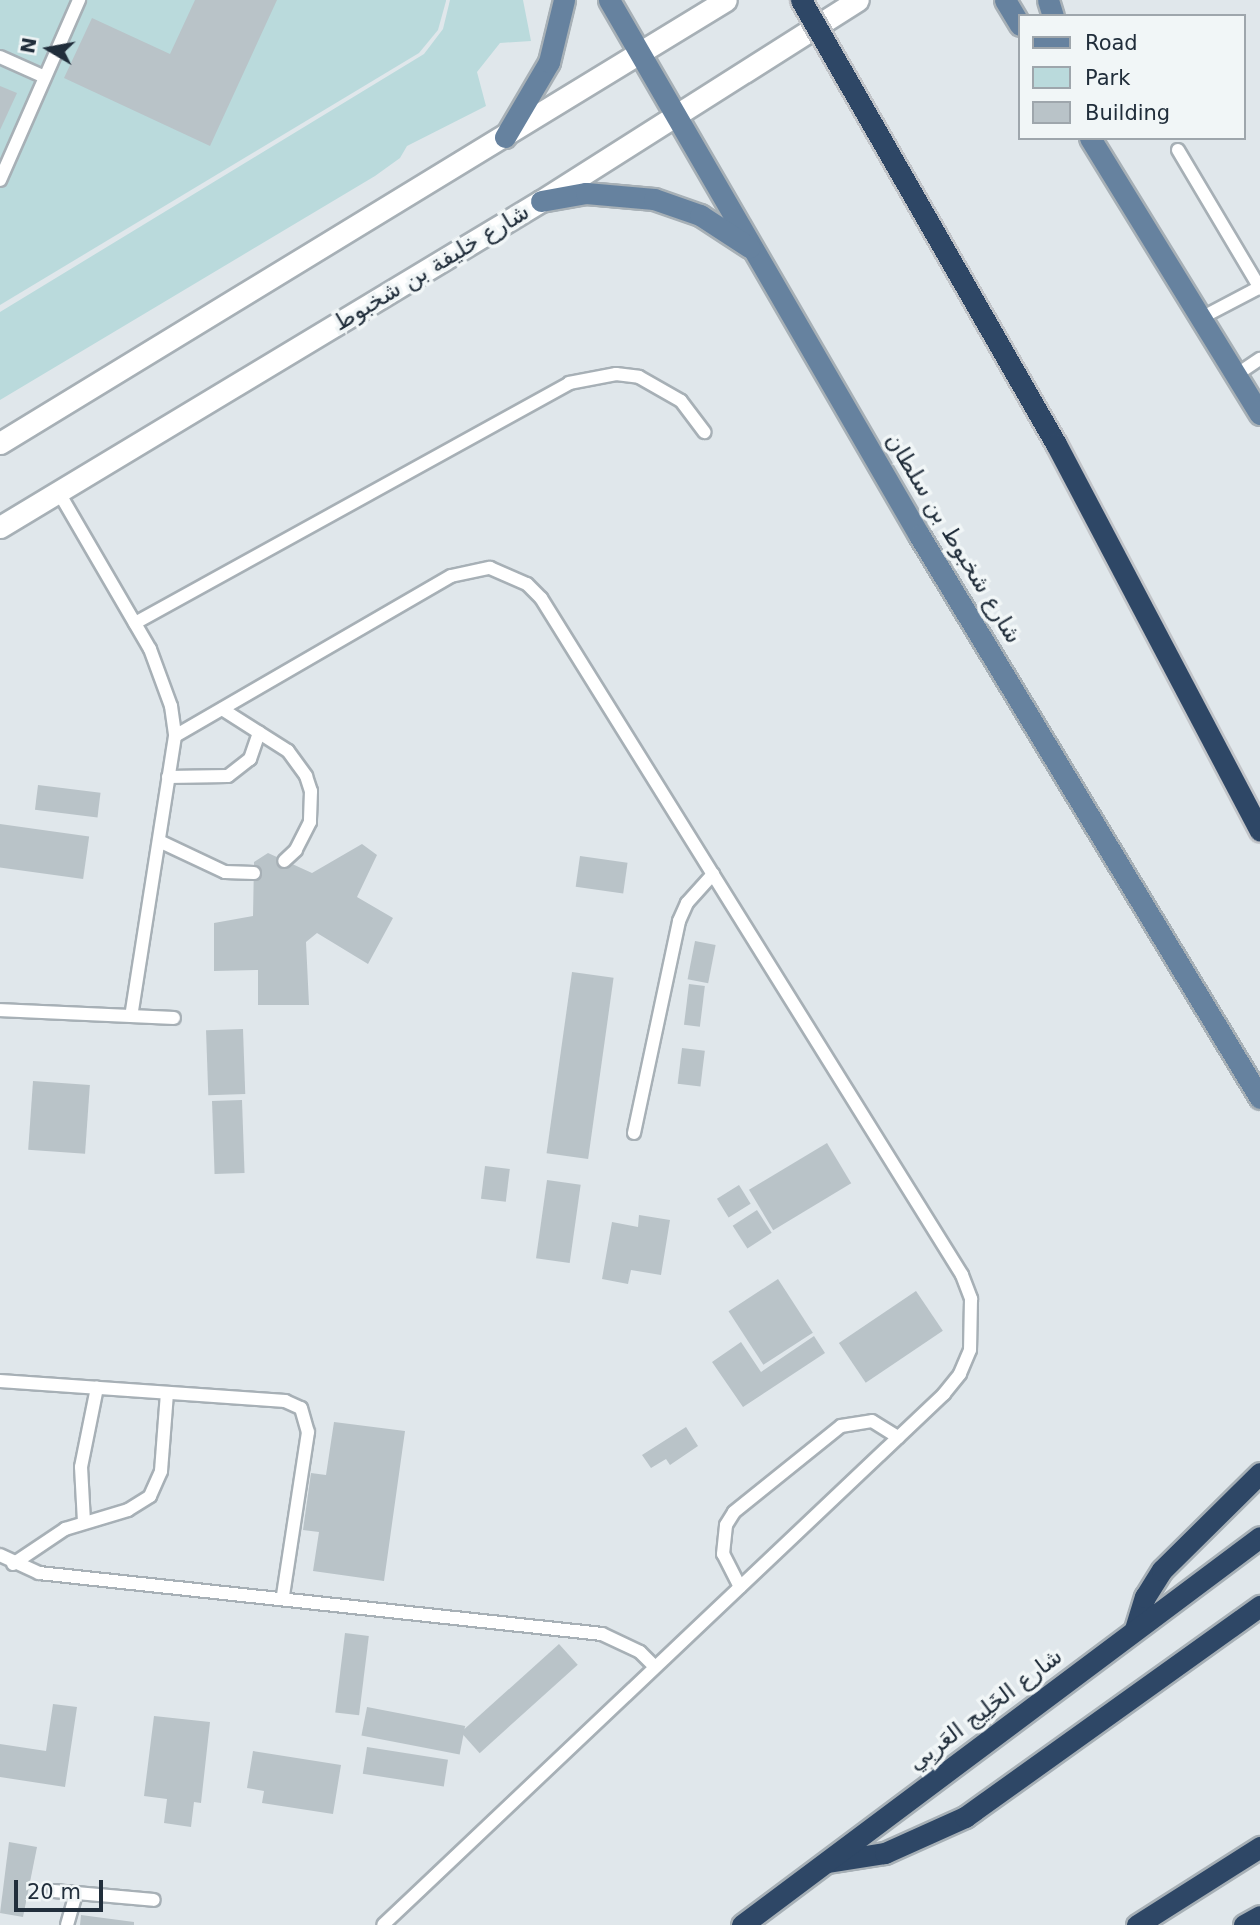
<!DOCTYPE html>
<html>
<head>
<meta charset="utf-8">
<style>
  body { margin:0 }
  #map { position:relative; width:1260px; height:1925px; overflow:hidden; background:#e0e7eb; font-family:"DejaVu Sans",Cairo,sans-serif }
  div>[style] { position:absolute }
  .green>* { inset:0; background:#badadc }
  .building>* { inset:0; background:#b9c3c8; transform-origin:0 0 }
  .roads { filter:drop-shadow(2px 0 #a7b0b6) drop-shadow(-2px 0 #a7b0b6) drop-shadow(0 2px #a7b0b6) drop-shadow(0 -2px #a7b0b6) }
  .lane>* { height:12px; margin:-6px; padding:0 6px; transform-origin:6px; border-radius:6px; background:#fff }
  .secondary>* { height:21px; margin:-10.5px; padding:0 10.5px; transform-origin:10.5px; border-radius:10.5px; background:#fff }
  .primary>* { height:21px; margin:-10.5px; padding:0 10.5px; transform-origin:10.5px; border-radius:10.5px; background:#66829f }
  .highway>* { height:21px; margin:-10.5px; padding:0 10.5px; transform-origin:10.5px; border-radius:10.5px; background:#2e4766 }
  .bridges { filter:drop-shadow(2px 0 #c1c4c8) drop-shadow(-2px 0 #c1c4c8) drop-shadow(0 2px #c1c4c8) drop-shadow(0 -2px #c1c4c8) }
  .highway-bridge>* { height:21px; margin:-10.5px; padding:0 10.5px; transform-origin:10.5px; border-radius:10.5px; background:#2e4766 }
  span { translate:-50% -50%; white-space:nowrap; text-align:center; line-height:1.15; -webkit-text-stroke:7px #f1f6f7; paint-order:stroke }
  .street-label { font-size:23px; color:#212e3b }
  .legend { position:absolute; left:1018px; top:14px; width:228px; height:126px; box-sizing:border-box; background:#f1f6f7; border:2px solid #9ea6ac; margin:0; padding:9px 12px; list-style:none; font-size:21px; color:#212e3b }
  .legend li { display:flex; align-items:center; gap:14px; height:35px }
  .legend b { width:35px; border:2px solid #9ea6ac }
  .north { position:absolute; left:14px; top:14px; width:70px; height:70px; -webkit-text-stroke:5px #f1f6f7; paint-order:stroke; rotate:280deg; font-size:19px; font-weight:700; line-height:28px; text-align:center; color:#212e3b }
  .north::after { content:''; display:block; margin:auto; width:24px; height:32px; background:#212e3b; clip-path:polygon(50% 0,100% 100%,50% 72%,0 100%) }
  .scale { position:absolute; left:14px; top:1880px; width:89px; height:32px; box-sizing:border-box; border:4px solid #212e3b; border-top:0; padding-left:9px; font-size:21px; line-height:24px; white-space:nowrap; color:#212e3b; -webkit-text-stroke:5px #f1f6f7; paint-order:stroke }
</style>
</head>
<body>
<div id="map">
  <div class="green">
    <div style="clip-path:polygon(0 0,446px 0,446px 1px,438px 30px,419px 53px,0 305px)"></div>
    <div style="clip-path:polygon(450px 0,523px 0,531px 41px,500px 43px,477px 72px,486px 106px,407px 146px,400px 158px,375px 176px,0 400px,0 312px,424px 54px,443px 29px)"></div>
  </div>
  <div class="building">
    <div style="clip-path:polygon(195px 0,277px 0,210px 146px,64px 78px,92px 18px,170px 54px)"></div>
    <div style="clip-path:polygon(0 86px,17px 93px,0 130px)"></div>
    <div style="left:38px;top:785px;width:63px;height:25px;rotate:7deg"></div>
    <div style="left:0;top:824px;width:90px;height:43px;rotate:8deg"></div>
    <div style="clip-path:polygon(362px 844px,377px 855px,357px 897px,393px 918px,368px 964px,317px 933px,306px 942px,309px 1005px,258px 1005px,258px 970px,214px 971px,214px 923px,253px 916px,254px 862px,268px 853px,312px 873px)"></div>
    <div style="left:580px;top:856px;width:48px;height:31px;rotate:8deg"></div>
    <div style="left:695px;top:941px;width:21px;height:39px;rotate:11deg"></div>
    <div style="left:572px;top:972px;width:42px;height:183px;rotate:8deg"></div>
    <div style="left:689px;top:984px;width:16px;height:41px;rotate:7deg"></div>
    <div style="left:243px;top:1029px;width:65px;height:37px;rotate:88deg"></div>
    <div style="left:682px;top:1048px;width:23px;height:36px;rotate:7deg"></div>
    <div style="left:33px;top:1081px;width:57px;height:69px;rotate:4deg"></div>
    <div style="left:242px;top:1100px;width:73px;height:30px;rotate:88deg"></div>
    <div style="left:827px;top:1143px;width:47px;height:91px;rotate:59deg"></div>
    <div style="left:485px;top:1166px;width:25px;height:33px;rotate:7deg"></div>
    <div style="left:547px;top:1180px;width:34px;height:79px;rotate:8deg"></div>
    <div style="left:739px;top:1185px;width:22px;height:26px;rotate:58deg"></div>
    <div style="left:757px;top:1210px;width:27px;height:29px;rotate:57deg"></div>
    <div style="clip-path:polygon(639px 1215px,670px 1220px,661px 1275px,631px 1270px,628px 1284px,602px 1279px,612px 1222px,638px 1227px)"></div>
    <div style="left:778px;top:1279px;width:64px;height:59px;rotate:57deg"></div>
    <div style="left:916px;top:1291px;width:48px;height:93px;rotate:56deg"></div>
    <div style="clip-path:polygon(814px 1336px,825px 1353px,743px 1407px,712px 1362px,741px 1342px,761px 1372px)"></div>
    <div style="clip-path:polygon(334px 1422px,405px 1431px,384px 1581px,313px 1571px,319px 1532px,303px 1530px,311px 1473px,326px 1475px)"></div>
    <div style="clip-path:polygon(686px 1427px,698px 1446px,670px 1465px,666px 1459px,651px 1468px,642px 1455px)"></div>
    <div style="left:345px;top:1633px;width:24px;height:80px;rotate:7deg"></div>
    <div style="left:559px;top:1644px;width:28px;height:132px;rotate:48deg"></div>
    <div style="clip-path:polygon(53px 1704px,77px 1707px,65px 1787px,0 1777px,0 1744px,46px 1751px)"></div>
    <div style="left:367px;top:1707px;width:100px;height:29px;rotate:11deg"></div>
    <div style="clip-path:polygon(154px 1716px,210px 1722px,201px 1803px,194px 1802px,191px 1827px,164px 1823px,167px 1799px,144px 1796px)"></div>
    <div style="left:367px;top:1747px;width:82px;height:27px;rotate:9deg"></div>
    <div style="clip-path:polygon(253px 1751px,341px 1765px,333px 1814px,262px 1803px,264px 1791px,247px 1788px)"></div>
    <div style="clip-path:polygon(9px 1842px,37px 1847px,23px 1917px,0 1913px)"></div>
    <div style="clip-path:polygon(81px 1915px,134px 1922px,134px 1925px,80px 1925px)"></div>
  </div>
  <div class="roads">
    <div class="lane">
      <div style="left:0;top:57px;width:49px;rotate:24deg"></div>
      <div style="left:1178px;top:150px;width:161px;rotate:59.3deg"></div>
      <div style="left:0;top:180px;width:197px;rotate:-66.3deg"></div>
      <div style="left:1201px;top:318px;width:67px;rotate:-27.7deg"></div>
      <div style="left:1236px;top:375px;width:29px;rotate:-34deg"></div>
      <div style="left:58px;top:491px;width:183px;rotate:59.8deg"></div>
      <div style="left:150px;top:649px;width:61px;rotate:69.8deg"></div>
      <div style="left:171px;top:706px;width:30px;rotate:82deg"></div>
      <div style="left:175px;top:736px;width:283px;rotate:98.9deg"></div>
      <div style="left:135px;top:623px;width:496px;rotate:-28.9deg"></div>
      <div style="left:569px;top:383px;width:48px;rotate:-10.8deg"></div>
      <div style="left:616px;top:374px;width:23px;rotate:7deg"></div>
      <div style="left:639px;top:377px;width:48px;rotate:29.7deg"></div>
      <div style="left:681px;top:401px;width:39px;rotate:53deg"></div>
      <div style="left:222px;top:709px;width:78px;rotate:32.5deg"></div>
      <div style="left:288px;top:751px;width:31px;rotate:54deg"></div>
      <div style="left:306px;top:776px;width:16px;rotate:72deg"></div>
      <div style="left:311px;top:791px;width:31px;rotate:92deg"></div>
      <div style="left:310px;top:822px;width:31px;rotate:117deg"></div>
      <div style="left:296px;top:850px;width:16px;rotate:137deg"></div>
      <div style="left:175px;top:736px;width:319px;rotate:-30.1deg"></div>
      <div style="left:451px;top:576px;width:40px;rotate:-12deg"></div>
      <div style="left:490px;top:568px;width:40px;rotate:23.4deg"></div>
      <div style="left:527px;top:584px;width:20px;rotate:45deg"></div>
      <div style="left:541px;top:598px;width:797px;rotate:58.12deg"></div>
      <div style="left:962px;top:1275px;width:26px;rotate:69deg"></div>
      <div style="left:971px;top:1299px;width:51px;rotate:91.1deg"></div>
      <div style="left:970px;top:1350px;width:26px;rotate:113deg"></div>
      <div style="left:960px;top:1374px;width:26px;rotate:129deg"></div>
      <div style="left:944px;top:1394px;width:772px;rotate:136.57deg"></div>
      <div style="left:168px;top:777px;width:60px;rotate:-1deg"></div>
      <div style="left:228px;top:776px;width:28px;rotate:-38deg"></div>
      <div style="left:250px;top:759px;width:28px;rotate:-71deg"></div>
      <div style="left:159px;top:841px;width:73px;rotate:25.2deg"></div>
      <div style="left:225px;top:872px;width:29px;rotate:2deg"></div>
      <div style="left:0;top:1010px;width:174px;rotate:2.6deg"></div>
      <div style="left:634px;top:1133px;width:217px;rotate:-78deg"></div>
      <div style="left:679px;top:921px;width:20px;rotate:-66deg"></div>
      <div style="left:687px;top:903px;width:39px;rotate:-48deg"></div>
      <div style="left:0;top:1381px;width:286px;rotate:4deg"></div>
      <div style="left:285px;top:1401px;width:17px;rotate:24deg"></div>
      <div style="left:301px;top:1408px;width:25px;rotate:74deg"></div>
      <div style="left:308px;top:1432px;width:166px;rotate:98.7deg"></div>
      <div style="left:84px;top:1522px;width:55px;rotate:-93.1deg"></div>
      <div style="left:81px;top:1467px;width:81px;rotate:-78.6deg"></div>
      <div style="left:0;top:1555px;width:43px;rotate:24.8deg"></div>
      <div style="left:39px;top:1573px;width:566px;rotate:6.18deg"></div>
      <div style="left:602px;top:1634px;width:42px;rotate:25.3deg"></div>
      <div style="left:640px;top:1652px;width:21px;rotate:45deg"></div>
      <div style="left:13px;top:1564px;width:63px;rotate:-33.9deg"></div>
      <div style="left:65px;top:1529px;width:66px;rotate:-16.8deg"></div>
      <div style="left:128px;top:1510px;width:26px;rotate:-32deg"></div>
      <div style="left:150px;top:1496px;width:27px;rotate:-66deg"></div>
      <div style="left:161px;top:1471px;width:78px;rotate:-85.6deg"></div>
      <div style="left:740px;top:1587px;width:37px;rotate:-117deg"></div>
      <div style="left:723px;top:1554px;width:29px;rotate:-84deg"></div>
      <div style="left:726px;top:1525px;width:15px;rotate:-58deg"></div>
      <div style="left:734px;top:1512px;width:137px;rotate:-38.8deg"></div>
      <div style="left:841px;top:1426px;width:31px;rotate:-9deg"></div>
      <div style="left:872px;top:1421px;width:31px;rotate:32deg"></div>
      <div style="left:54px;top:1891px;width:100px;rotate:5.1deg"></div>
      <div style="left:67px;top:1925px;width:33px;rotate:-74deg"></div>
    </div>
    <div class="secondary">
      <div style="left:0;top:443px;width:850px;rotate:-31.39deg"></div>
      <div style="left:0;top:527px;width:632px;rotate:-31.07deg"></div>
      <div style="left:541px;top:201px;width:375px;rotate:-32.4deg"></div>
    </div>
    <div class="primary">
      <div style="left:609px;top:0;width:618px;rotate:59.91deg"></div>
      <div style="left:919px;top:535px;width:658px;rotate:58.8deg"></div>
      <div style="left:1005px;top:0;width:29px;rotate:59deg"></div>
      <div style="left:1048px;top:0;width:17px;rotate:73deg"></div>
      <div style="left:505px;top:137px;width:87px;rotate:-59.6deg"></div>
      <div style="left:549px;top:62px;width:64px;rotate:-76.4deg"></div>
      <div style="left:1090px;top:138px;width:324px;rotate:58.4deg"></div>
      <div style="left:541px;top:201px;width:46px;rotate:-10.1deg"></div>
      <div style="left:586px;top:193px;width:68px;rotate:5deg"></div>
      <div style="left:654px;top:199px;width:49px;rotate:19.2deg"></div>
      <div style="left:700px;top:215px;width:59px;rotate:33.1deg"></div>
    </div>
    <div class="highway">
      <div style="left:1135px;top:1629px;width:34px;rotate:-73deg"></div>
      <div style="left:1145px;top:1597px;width:32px;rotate:-58deg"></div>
      <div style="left:1162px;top:1570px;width:138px;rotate:-44.7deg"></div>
      <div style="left:828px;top:1862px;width:58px;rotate:-9deg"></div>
      <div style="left:885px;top:1853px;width:88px;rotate:-24.2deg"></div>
      <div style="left:965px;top:1817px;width:363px;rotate:-35.6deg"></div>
      <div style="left:742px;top:1925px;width:647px;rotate:-36.83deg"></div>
      <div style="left:1137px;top:1925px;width:146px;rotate:-32.4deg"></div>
      <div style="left:1244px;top:1925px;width:18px;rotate:-29deg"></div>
    </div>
  </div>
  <div class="bridges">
    <div class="highway-bridge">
      <div style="left:801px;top:0;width:512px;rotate:60.13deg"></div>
      <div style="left:1056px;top:444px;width:437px;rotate:62.2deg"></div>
    </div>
  </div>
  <div class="street-label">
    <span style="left:431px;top:267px;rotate:-31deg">شارع خليفة بن شخبوط</span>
    <span style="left:954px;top:538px;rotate:59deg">شارع شخبوط بن سلطان</span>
    <span style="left:985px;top:1709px;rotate:-37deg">شارع الخَلِيج العَربِي</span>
  </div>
  <ul class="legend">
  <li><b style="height:9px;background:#66829f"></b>Road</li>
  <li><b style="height:19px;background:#badadc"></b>Park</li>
  <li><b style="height:19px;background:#b9c3c8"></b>Building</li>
  </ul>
  <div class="north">N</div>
  <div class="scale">20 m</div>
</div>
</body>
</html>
